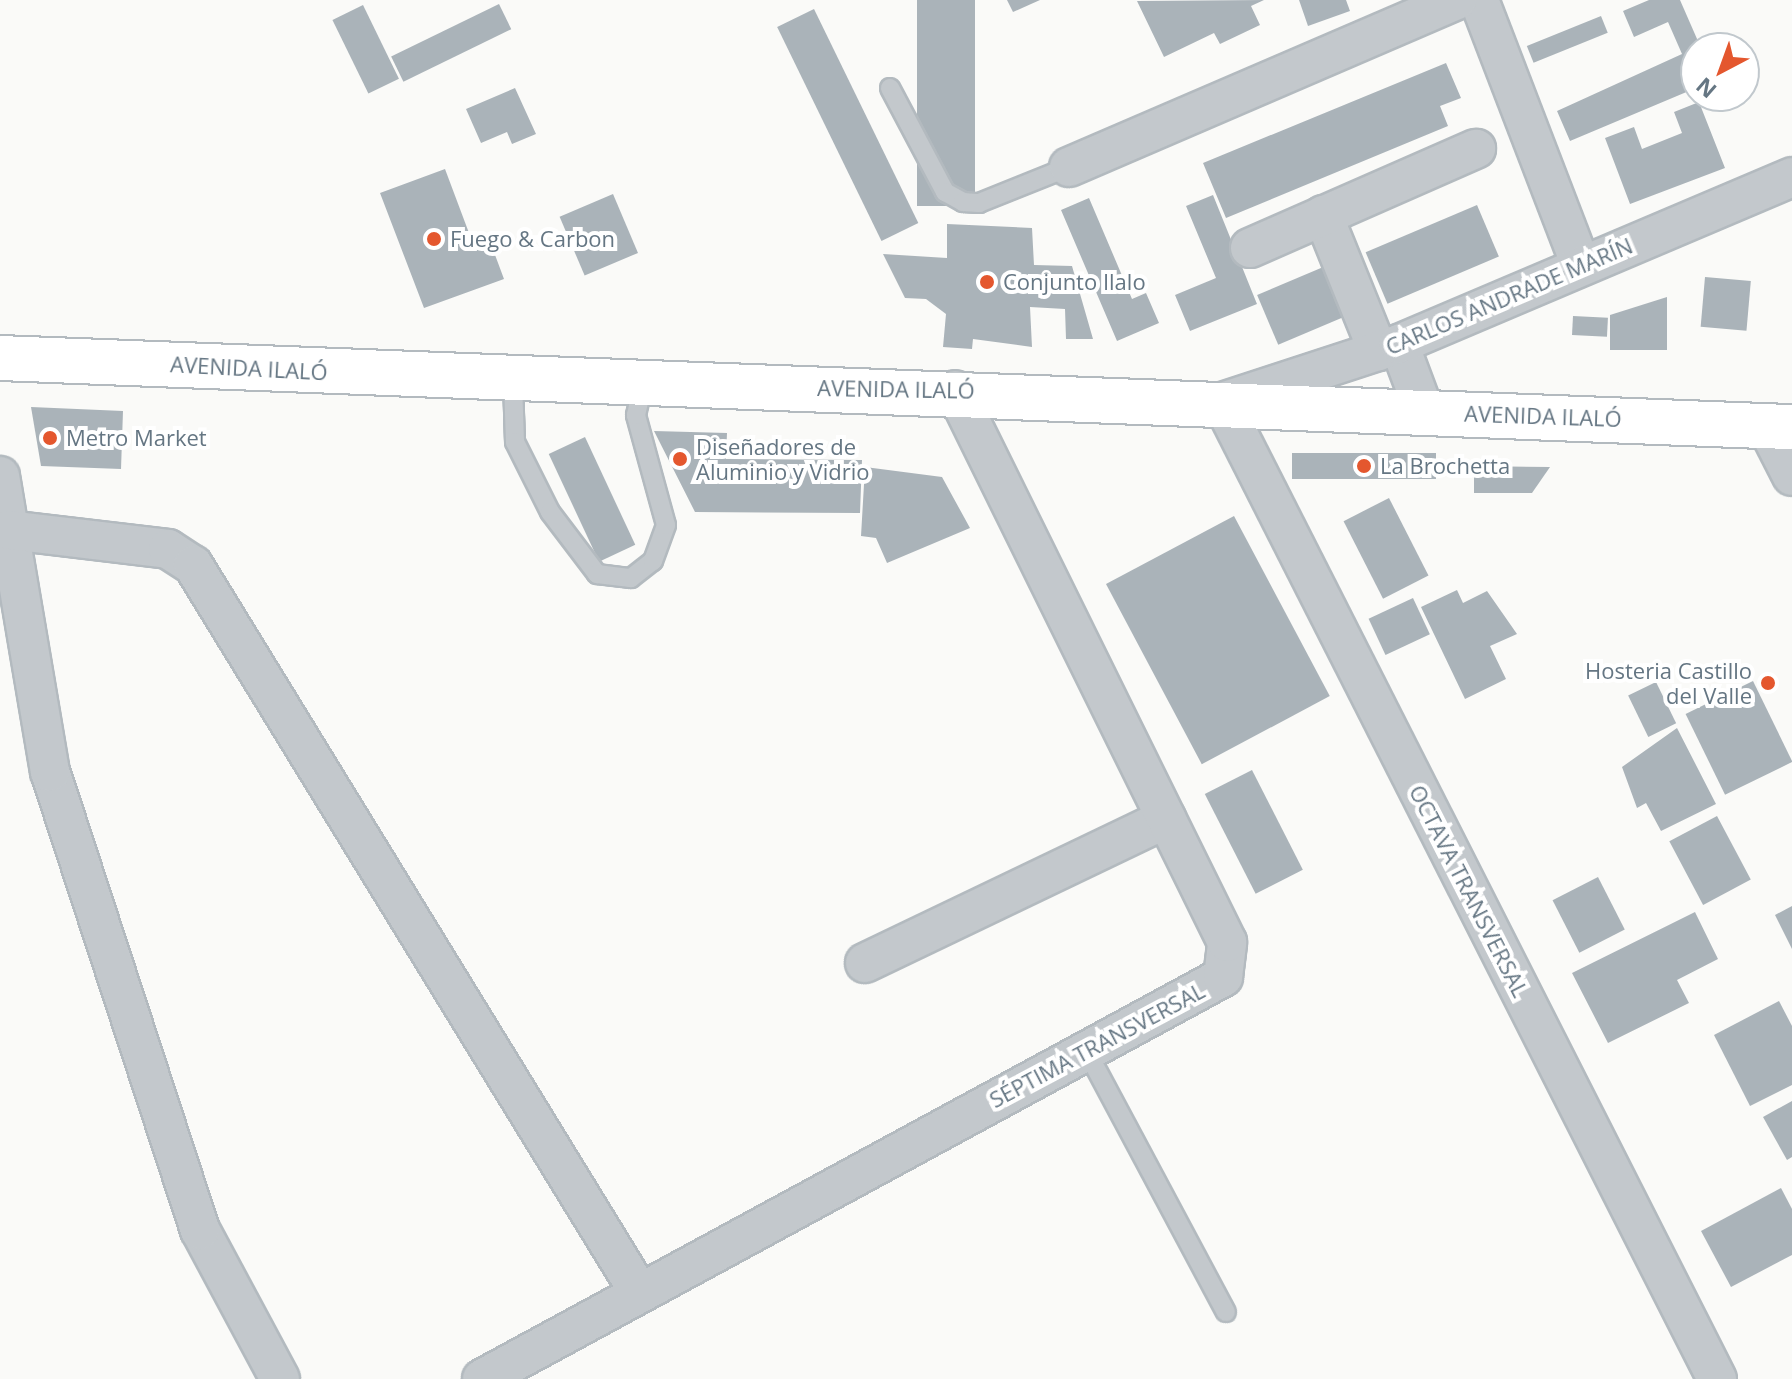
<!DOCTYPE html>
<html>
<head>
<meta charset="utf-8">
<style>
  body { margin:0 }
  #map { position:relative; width:1792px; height:1379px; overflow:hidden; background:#fafaf8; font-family:"Open Sans",sans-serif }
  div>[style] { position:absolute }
  .building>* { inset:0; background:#aab3b9; transform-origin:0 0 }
  .roads { filter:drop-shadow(2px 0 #b3babf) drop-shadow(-2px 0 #b3babf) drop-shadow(0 2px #b3babf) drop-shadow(0 -2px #b3babf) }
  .lane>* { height:18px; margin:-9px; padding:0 9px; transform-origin:9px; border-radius:9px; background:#c3c8cc }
  .street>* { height:38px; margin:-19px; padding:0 19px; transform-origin:19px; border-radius:19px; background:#c3c8cc }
  .secondary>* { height:44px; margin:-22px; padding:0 22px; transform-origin:22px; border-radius:22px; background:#fff }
  .dots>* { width:22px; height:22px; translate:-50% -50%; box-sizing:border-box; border:4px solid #fff; border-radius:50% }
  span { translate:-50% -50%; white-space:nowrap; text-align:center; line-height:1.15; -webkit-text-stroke:8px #fff; paint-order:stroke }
  .poi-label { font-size:22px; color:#657683 }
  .left { translate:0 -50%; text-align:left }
  .right { translate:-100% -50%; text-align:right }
  .street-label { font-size:22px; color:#657683 }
  .north { position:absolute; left:1680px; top:32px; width:80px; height:80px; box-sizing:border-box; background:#fff; border:2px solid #c1c8cd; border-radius:50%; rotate:221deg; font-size:22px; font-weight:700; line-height:32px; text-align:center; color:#657683 }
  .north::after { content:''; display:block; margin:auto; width:28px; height:36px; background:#e4572e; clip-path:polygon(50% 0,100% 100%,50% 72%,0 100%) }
</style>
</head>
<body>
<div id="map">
  <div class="building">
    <div style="left:917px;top:0;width:58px;height:206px"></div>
    <div style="clip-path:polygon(1007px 0,1040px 0,1013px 12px)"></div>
    <div style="clip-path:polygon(1264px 0,1251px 6px,1260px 25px,1220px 44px,1214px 33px,1164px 57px,1137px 1px)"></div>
    <div style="clip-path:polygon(1299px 0,1346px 0,1350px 11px,1308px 26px)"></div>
    <div style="clip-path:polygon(1649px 0,1680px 0,1701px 48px,1696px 88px,1570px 141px,1557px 111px,1682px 54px,1668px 22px,1634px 37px,1623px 11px)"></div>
    <div style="left:499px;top:4px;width:28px;height:120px;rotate:64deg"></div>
    <div style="left:363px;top:5px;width:82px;height:34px;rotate:64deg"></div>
    <div style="left:814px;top:9px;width:238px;height:41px;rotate:64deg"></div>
    <div style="left:1601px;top:16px;width:18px;height:80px;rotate:68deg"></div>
    <div style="clip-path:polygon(1446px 63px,1461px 98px,1440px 106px,1448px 126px,1226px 218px,1203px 163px)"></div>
    <div style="clip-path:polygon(515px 88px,536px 134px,512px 144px,507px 132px,481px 143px,466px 109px)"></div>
    <div style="clip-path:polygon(1699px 102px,1725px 168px,1630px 204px,1605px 138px,1634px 127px,1642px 149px,1682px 133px,1674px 112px)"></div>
    <div style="clip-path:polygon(445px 169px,472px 241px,488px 236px,504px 279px,424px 308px,380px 193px)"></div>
    <div style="left:613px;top:194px;width:64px;height:58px;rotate:67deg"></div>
    <div style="clip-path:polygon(1213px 195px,1257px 304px,1190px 331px,1175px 295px,1216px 278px,1186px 206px)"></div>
    <div style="clip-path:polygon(1089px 198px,1132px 299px,1146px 293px,1159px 323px,1117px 341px,1061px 210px)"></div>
    <div style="left:1477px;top:205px;width:56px;height:121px;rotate:67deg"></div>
    <div style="clip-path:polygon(947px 224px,1032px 228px,1034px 265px,1072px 266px,1093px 339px,1066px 339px,1065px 309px,1030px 307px,1032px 347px,973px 339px,972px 349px,943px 347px,946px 314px,926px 299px,905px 298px,883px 254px,947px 258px)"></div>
    <div style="left:1328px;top:265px;width:54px;height:77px;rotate:67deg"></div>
    <div style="left:1705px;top:277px;width:46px;height:50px;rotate:5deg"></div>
    <div style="clip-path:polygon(1667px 297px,1667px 350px,1610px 350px,1610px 315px)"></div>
    <div style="left:1573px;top:316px;width:35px;height:19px;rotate:3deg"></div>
    <div style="clip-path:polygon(31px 407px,123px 411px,121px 469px,41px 466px)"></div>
    <div style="clip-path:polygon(654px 431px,727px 433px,726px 459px,862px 460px,860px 513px,695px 512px)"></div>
    <div style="left:585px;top:437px;width:119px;height:40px;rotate:65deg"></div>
    <div style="left:1292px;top:453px;width:144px;height:26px"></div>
    <div style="clip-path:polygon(1474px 466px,1550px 467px,1532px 493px,1474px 493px)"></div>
    <div style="clip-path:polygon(865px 467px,942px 477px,970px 528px,887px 563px,876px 538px,861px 536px)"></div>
    <div style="left:1389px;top:498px;width:87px;height:51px;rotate:63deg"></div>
    <div style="left:1234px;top:516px;width:204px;height:145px;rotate:62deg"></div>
    <div style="clip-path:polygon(1457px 590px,1463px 603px,1487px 591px,1517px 634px,1490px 646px,1506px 679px,1465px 699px,1421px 607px)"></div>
    <div style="left:1413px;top:598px;width:40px;height:49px;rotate:65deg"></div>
    <div style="left:1753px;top:681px;width:90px;height:75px;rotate:64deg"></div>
    <div style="left:1656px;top:682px;width:46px;height:31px;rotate:64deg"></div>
    <div style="clip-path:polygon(1677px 728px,1716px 804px,1661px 831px,1646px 803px,1637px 808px,1622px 767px)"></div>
    <div style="left:1252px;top:770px;width:112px;height:53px;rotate:63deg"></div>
    <div style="left:1717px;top:816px;width:72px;height:54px;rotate:62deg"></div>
    <div style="left:1598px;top:877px;width:59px;height:51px;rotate:63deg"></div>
    <div style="clip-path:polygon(1792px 906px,1792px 949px,1775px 915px)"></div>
    <div style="clip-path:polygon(1695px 912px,1718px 959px,1677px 980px,1689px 1003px,1608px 1043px,1572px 973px)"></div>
    <div style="clip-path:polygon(1779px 1001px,1792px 1026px,1792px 1085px,1750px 1106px,1714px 1035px)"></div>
    <div style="clip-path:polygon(1792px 1101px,1792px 1157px,1787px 1160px,1763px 1117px)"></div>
    <div style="clip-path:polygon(1781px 1188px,1792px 1209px,1792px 1255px,1731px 1287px,1701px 1231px)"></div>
  </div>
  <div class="roads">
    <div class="lane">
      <div style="left:890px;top:88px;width:118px;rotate:62.1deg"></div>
      <div style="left:945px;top:192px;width:21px;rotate:29deg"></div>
      <div style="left:963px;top:202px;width:16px;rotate:4deg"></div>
      <div style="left:979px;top:203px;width:97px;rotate:-21.8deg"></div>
      <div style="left:513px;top:382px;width:60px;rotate:88.1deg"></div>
      <div style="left:515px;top:442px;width:78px;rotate:63.4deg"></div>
      <div style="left:550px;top:512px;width:78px;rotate:52.8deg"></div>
      <div style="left:597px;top:574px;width:34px;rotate:7deg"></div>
      <div style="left:631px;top:578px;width:28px;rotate:-38deg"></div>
      <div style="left:653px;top:561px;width:38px;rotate:-70deg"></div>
      <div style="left:666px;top:525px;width:114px;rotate:-105.3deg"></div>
      <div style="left:636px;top:415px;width:31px;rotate:-77deg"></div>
      <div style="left:1086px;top:1050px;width:297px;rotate:61.9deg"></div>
    </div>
    <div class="street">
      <div style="left:1479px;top:0;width:285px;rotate:69deg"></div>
      <div style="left:1069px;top:167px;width:422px;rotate:-23.3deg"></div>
      <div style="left:1323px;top:215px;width:147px;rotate:68deg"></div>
      <div style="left:1250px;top:248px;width:247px;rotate:-23.7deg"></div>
      <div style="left:1399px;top:344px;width:72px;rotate:69.5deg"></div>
      <div style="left:1766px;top:425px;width:57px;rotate:63deg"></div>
      <div style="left:0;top:476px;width:55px;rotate:80.5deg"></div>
      <div style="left:865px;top:963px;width:334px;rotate:-25.6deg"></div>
      <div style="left:280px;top:1379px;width:169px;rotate:-118.2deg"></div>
      <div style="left:200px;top:1230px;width:482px;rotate:-108.1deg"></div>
      <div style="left:50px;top:772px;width:245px;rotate:-99.6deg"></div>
      <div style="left:9px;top:530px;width:160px;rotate:6.8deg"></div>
      <div style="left:168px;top:549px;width:30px;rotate:33deg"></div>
      <div style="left:193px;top:565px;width:853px;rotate:58.47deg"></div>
      <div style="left:482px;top:1379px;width:843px;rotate:-28.48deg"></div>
      <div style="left:1223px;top:977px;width:35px;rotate:-83deg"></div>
      <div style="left:1227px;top:942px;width:615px;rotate:-116.23deg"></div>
      <div style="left:1717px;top:1379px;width:1095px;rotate:-116.87deg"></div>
      <div style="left:1222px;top:402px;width:186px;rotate:-18.1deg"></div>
      <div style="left:1399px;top:344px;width:427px;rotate:-23deg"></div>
    </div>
    <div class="secondary">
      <div style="left:0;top:358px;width:1793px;rotate:2.21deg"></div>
    </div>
  </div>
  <div class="dots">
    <div style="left:434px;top:239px;background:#e4572e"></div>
    <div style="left:987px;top:282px;background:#e4572e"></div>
    <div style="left:50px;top:438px;background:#e4572e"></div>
    <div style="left:680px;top:459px;background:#e4572e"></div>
    <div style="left:1364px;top:466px;background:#e4572e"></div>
    <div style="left:1768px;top:683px;background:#e4572e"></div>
  </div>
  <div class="poi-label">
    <span class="left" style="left:450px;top:239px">Fuego &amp; Carbon</span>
    <span class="left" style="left:1003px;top:282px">Conjunto Ilalo</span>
    <span class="left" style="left:66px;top:438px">Metro Market</span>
    <span class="left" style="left:696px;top:459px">Diseñadores de<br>Aluminio y Vidrio</span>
    <span class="left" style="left:1380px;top:466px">La Brochetta</span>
    <span class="right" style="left:1752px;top:683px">Hosteria Castillo<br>del Valle</span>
  </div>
  <div class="street-label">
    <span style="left:1509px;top:296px;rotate:-23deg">CARLOS ANDRADE MARÍN</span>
    <span style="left:249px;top:368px;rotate:3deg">AVENIDA ILALÓ</span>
    <span style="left:896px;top:389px;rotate:1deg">AVENIDA ILALÓ</span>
    <span style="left:1543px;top:416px;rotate:2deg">AVENIDA ILALÓ</span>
    <span style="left:1469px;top:891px;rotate:63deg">OCTAVA TRANSVERSAL</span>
    <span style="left:1097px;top:1045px;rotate:-28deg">SÉPTIMA TRANSVERSAL</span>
  </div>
  <div class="north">N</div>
</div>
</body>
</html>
